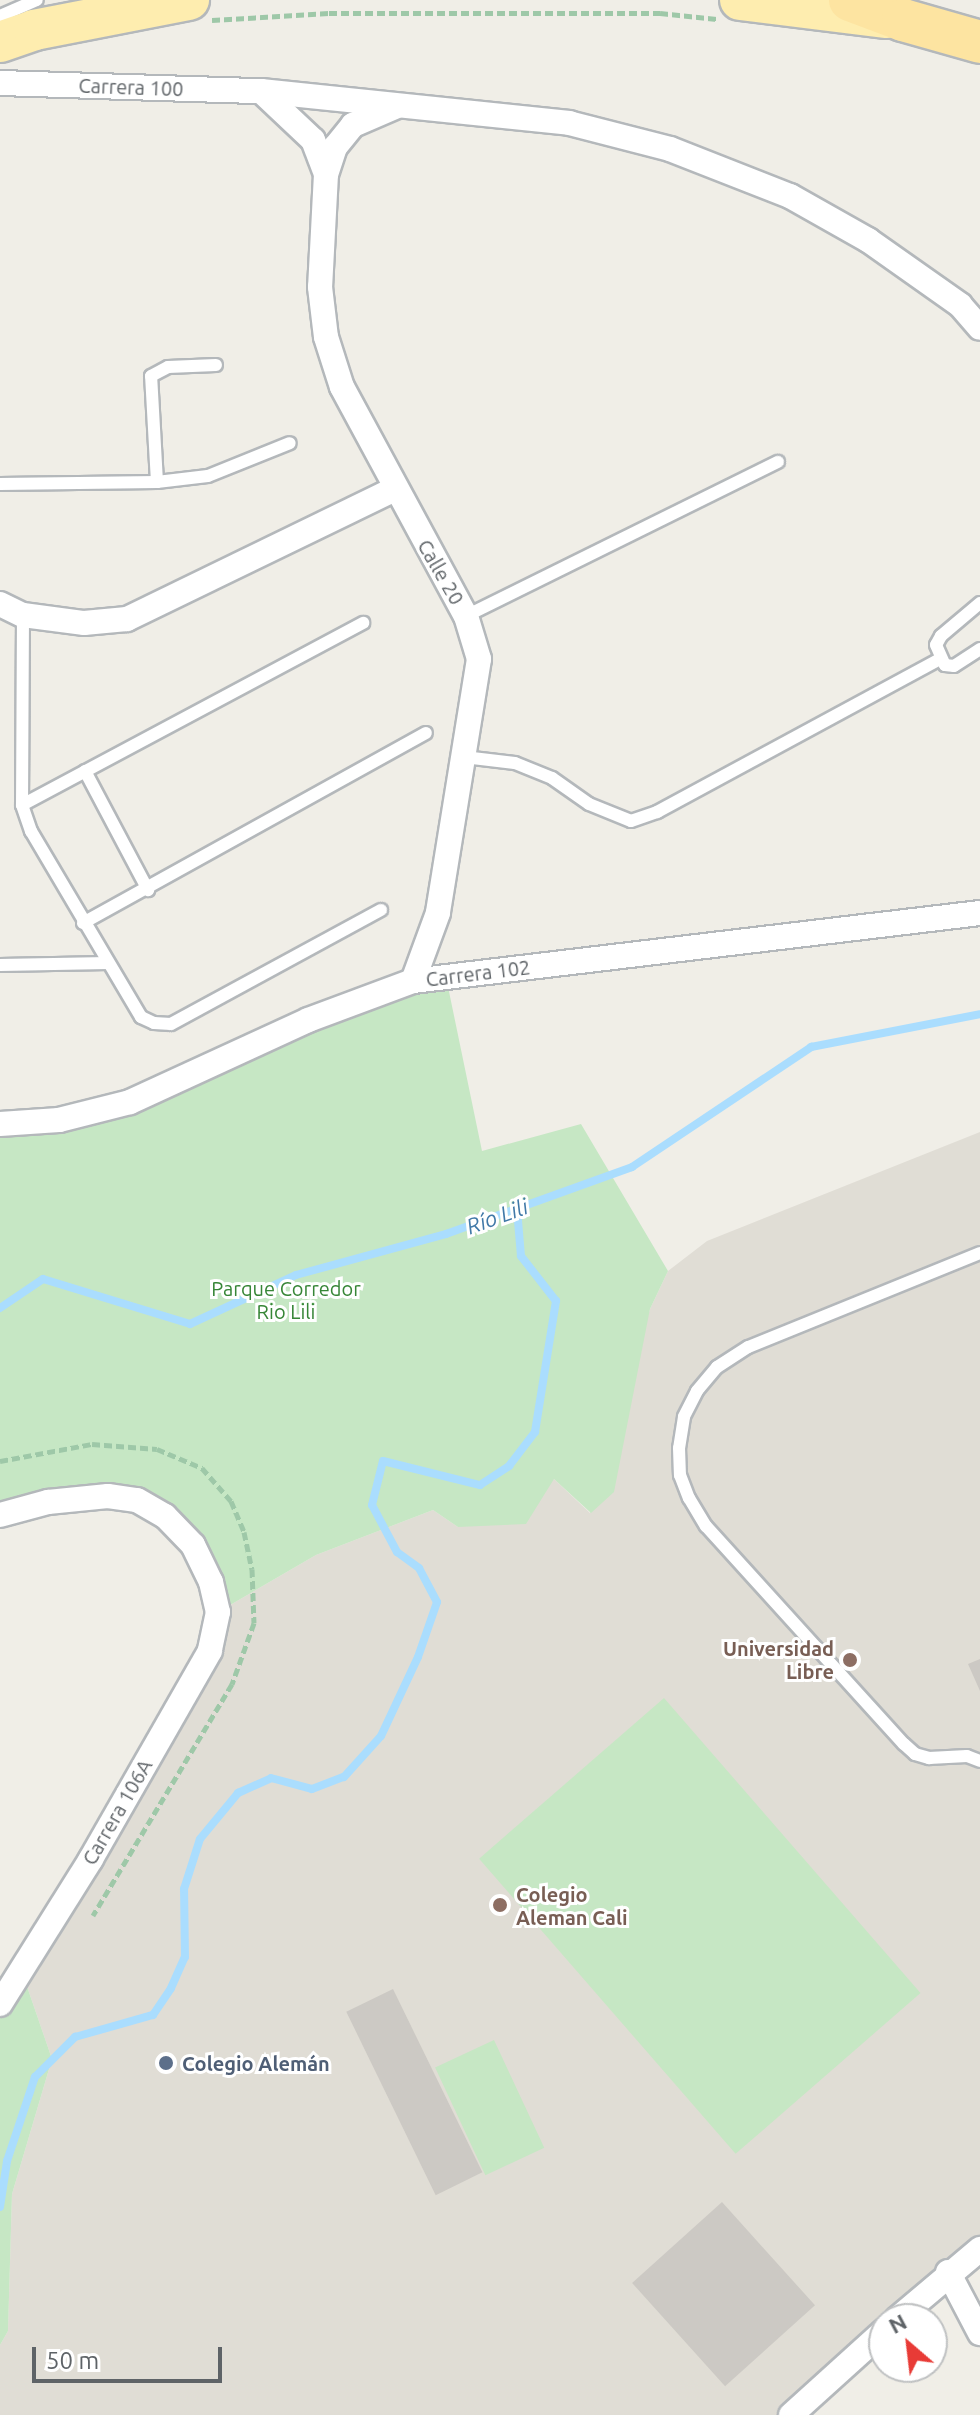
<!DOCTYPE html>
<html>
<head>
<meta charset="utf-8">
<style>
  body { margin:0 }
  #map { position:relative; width:980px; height:2415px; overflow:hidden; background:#f0eee7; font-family:Ubuntu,sans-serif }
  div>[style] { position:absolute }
  .education>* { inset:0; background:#e0ddd5 }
  .green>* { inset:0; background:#c6e7c4; transform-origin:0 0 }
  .stream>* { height:8px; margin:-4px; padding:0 4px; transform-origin:4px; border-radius:4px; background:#aaddfe }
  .building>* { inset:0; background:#ccc9c4; transform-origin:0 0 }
  .path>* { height:5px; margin-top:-2.5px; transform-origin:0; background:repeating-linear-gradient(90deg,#9ec8a8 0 8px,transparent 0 12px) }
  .roads { filter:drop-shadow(2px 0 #b4b8bb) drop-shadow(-2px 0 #b4b8bb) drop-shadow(0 2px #b4b8bb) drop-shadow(0 -2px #b4b8bb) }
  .service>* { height:12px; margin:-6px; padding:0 6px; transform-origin:6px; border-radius:6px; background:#fff }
  .minor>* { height:24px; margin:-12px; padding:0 12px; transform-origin:12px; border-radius:12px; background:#fff }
  .primary>* { height:40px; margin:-20px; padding:0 20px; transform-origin:20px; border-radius:20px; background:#feedaf }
  .trunk>* { height:42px; margin:-21px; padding:0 21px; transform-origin:21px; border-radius:21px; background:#fde4a1 }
  .dots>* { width:22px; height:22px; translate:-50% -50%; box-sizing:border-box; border:4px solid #fff; border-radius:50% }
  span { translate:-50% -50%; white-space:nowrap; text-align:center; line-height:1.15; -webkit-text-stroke:6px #fff; paint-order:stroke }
  .street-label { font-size:20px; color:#5e6367 }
  .park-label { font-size:20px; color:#378637 }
  .education-label { font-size:20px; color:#785e54; font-weight:700 }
  .right { translate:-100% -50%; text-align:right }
  .left { translate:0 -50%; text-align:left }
  .service-label { font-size:20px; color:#4e5e75; font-weight:700 }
  .water-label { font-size:22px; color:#4179a8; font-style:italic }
  .north { position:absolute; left:868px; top:2303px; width:80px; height:80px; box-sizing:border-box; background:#fff; border:2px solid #bfc1c2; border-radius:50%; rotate:332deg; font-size:22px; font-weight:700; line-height:32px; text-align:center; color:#5e6367 }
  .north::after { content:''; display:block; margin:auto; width:28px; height:36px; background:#e83b36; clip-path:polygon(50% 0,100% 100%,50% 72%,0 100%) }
  .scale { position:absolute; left:32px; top:2347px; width:190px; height:36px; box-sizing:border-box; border:4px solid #5e6367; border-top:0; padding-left:10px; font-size:24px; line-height:28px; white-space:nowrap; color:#5e6367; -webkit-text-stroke:6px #fff; paint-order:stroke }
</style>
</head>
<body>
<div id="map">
  <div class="education">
    <div style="clip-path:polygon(980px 1132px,980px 2249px,897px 2319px,884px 2319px,884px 2331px,791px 2415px,0 2415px,0 2345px,8px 2331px,12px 2194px,52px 2059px,21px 1969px,218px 1612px,316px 1555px,433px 1510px,458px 1527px,554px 1479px,590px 1513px,650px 1309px,668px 1271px,707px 1241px)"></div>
  </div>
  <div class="green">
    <div style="clip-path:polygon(446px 977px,482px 1151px,581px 1124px,668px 1271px,650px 1309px,614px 1492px,591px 1513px,554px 1479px,526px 1524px,458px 1527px,433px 1510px,316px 1555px,218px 1612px,211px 1582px,137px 1500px,0 1515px,0 1124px,59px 1120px)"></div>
    <div style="left:664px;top:1698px;width:391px;height:245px;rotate:49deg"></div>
    <div style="clip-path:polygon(21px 1969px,52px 2059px,12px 2194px,8px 2331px,0 2345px,0 2004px)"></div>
    <div style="left:494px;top:2040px;width:119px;height:65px;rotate:65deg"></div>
  </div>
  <div class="stream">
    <div style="left:0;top:1308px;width:52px;rotate:-34deg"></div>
    <div style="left:43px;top:1279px;width:154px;rotate:17deg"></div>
    <div style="left:190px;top:1324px;width:117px;rotate:-24.8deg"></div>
    <div style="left:296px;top:1275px;width:156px;rotate:-15.3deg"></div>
    <div style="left:446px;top:1234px;width:198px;rotate:-19.8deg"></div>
    <div style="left:632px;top:1167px;width:216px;rotate:-33.8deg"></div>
    <div style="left:811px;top:1047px;width:172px;rotate:-11deg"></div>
    <div style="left:0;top:2207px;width:47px;rotate:-81.3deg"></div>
    <div style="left:7px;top:2161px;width:89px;rotate:-71.6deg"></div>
    <div style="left:35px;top:2077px;width:57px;rotate:-45deg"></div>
    <div style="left:75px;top:2037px;width:81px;rotate:-15.8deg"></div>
    <div style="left:153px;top:2015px;width:32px;rotate:-56deg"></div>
    <div style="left:171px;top:1988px;width:34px;rotate:-66deg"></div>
    <div style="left:185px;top:1957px;width:68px;rotate:-90.8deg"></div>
    <div style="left:184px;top:1889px;width:52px;rotate:-72.3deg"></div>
    <div style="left:200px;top:1839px;width:60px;rotate:-50.4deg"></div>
    <div style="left:238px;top:1793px;width:36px;rotate:-24deg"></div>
    <div style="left:271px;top:1778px;width:42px;rotate:15deg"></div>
    <div style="left:312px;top:1789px;width:34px;rotate:-21deg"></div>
    <div style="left:344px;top:1777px;width:55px;rotate:-47.9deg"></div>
    <div style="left:381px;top:1736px;width:87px;rotate:-64.9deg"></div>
    <div style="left:418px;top:1657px;width:58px;rotate:-70.9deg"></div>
    <div style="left:437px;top:1602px;width:38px;rotate:-118deg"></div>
    <div style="left:419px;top:1568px;width:27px;rotate:-144deg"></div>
    <div style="left:397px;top:1552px;width:53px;rotate:-118deg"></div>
    <div style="left:372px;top:1505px;width:45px;rotate:-76deg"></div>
    <div style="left:383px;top:1461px;width:100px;rotate:13.9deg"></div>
    <div style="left:480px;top:1485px;width:35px;rotate:-33deg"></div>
    <div style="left:509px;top:1466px;width:43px;rotate:-52.6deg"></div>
    <div style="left:535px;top:1432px;width:133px;rotate:-80.9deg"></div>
    <div style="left:556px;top:1301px;width:57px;rotate:-127.9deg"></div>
    <div style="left:521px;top:1256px;width:47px;rotate:-94.9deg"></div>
  </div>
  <div class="building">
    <div style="clip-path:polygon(980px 1659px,980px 1691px,968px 1664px)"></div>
    <div style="left:393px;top:1989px;width:204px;height:52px;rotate:64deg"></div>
    <div style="left:722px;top:2202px;width:139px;height:121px;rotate:48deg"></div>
  </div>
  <div class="path">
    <div style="left:212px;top:20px;width:117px;rotate:-3.4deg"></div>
    <div style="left:329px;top:13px;width:331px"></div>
    <div style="left:660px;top:13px;width:57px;rotate:6deg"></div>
    <div style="left:0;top:1461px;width:94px;rotate:-10.5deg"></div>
    <div style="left:92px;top:1444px;width:65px;rotate:4.4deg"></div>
    <div style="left:157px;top:1449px;width:49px;rotate:22.9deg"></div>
    <div style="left:202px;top:1468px;width:44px;rotate:48.7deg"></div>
    <div style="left:231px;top:1501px;width:34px;rotate:67deg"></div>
    <div style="left:244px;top:1532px;width:38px;rotate:78deg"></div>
    <div style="left:252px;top:1569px;width:54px;rotate:87.9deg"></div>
    <div style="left:254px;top:1623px;width:65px;rotate:109.8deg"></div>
    <div style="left:232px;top:1684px;width:270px;rotate:121deg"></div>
  </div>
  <div class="roads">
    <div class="service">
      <div style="left:0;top:16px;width:40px;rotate:-23.4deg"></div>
      <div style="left:157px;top:482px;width:106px;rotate:-93.2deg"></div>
      <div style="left:151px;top:376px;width:19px;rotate:-28deg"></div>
      <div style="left:168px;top:367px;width:48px;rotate:-2.4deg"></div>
      <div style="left:0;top:484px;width:157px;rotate:-0.7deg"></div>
      <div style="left:157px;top:482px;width:51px;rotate:-6.7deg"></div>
      <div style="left:208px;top:476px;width:88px;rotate:-21.9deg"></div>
      <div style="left:980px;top:603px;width:51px;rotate:139.8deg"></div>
      <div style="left:941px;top:636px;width:10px;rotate:119deg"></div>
      <div style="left:936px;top:645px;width:22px;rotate:66deg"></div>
      <div style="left:945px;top:665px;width:9px;rotate:6deg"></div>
      <div style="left:954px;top:666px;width:31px;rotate:-33deg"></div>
      <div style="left:23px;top:615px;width:190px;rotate:90.3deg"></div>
      <div style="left:22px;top:805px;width:28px;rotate:71deg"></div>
      <div style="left:31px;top:831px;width:216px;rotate:59.4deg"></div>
      <div style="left:141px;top:1017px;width:14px;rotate:25deg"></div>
      <div style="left:154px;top:1023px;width:17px;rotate:3deg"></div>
      <div style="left:171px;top:1024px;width:239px;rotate:-28.5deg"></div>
      <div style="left:466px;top:616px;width:348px;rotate:-26.3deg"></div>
      <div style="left:464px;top:757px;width:51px;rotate:6.7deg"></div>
      <div style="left:515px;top:763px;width:40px;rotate:22deg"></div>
      <div style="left:552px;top:778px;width:45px;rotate:35.1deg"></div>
      <div style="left:589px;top:804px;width:45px;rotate:22deg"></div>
      <div style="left:631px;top:821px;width:28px;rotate:-19deg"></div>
      <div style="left:657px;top:812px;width:322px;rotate:-28.4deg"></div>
      <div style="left:85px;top:771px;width:135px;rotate:62.1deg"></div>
      <div style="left:22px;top:805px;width:387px;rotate:-28.1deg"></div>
      <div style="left:83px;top:923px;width:392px;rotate:-29deg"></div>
      <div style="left:0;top:965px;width:108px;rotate:-1.1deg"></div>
      <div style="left:980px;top:1253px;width:250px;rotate:157.9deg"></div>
      <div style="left:748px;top:1347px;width:37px;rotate:147deg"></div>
      <div style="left:717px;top:1367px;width:31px;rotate:130deg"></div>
      <div style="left:697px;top:1391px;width:29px;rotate:117deg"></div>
      <div style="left:684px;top:1417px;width:31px;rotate:99deg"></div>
      <div style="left:679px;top:1448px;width:27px;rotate:88deg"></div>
      <div style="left:680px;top:1475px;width:25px;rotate:69deg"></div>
      <div style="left:689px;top:1498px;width:33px;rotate:59deg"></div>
      <div style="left:706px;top:1526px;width:294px;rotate:47.8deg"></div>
      <div style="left:904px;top:1744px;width:15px;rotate:42deg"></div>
      <div style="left:915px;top:1754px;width:15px;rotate:16deg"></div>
      <div style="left:929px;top:1758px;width:38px;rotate:-3deg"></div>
      <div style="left:967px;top:1756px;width:14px;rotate:21deg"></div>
    </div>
    <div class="minor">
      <div style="left:0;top:83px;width:261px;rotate:1.8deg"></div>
      <div style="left:261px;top:91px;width:310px;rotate:5.9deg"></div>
      <div style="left:569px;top:123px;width:104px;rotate:14.4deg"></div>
      <div style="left:670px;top:149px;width:129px;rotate:21.4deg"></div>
      <div style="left:790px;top:196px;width:90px;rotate:29.4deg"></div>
      <div style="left:868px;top:240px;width:113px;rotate:35.2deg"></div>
      <div style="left:960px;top:305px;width:30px;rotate:49deg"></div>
      <div style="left:261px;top:91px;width:71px;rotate:43.3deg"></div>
      <div style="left:313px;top:140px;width:36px;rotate:69deg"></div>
      <div style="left:395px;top:107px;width:46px;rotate:156.8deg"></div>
      <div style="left:353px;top:125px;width:28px;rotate:129deg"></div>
      <div style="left:335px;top:147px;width:28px;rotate:108deg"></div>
      <div style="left:326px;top:174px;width:113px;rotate:93deg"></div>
      <div style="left:320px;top:287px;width:50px;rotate:83.2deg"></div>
      <div style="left:326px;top:337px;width:52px;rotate:72.3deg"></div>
      <div style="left:342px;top:387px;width:260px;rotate:61.6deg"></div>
      <div style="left:466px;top:616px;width:45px;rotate:73.2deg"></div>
      <div style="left:479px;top:659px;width:257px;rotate:99.2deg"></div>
      <div style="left:438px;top:913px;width:72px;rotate:110.2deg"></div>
      <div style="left:0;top:604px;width:25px;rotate:26deg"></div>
      <div style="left:23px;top:615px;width:62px;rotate:7.5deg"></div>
      <div style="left:84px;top:623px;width:43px;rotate:-5.3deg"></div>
      <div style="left:127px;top:619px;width:298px;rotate:-25.9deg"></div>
      <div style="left:0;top:1124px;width:59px;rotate:-3.9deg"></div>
      <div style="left:59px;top:1120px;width:73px;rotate:-14.2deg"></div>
      <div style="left:130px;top:1102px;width:196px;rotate:-24.7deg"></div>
      <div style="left:308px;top:1020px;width:112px;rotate:-20.4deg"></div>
      <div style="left:413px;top:981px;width:571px;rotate:-6.84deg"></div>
      <div style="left:0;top:1515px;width:50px;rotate:-15.2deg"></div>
      <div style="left:48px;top:1502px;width:60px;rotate:-5.7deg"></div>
      <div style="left:108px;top:1496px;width:29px;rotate:8deg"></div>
      <div style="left:137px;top:1500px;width:32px;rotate:30deg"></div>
      <div style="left:165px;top:1516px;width:40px;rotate:46deg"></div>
      <div style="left:193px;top:1545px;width:41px;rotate:64.1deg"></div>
      <div style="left:211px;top:1582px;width:31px;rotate:77deg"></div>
      <div style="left:218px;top:1612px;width:40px;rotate:102deg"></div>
      <div style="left:210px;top:1651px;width:240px;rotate:119.8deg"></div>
      <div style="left:91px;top:1859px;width:171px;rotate:122.1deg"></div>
      <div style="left:948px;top:2272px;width:69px;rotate:62.3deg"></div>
      <div style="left:897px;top:2319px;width:109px;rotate:-40.1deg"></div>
      <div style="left:791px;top:2415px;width:125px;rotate:-42.1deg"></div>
    </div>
    <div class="primary">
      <div style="left:740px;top:0;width:148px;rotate:7deg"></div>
      <div style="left:0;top:42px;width:36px;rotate:-19deg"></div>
      <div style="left:34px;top:30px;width:158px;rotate:-11deg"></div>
    </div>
    <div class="trunk">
      <div style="left:850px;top:0;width:57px;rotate:20.7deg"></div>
      <div style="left:903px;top:20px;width:80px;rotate:15.9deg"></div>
    </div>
  </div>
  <div class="dots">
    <div style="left:850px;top:1660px;background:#8d6e63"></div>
    <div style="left:500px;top:1905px;background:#8d6e63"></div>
    <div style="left:166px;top:2063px;background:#5c6f8a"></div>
  </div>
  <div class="street-label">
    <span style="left:131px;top:87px;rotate:2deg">Carrera 100</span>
    <span style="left:441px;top:572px;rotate:60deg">Calle 20</span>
    <span style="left:478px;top:973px;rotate:-7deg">Carrera 102</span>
    <span style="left:117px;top:1812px;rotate:-60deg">Carrera 106A</span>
  </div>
  <div class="park-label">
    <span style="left:286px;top:1300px">Parque Corredor<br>Rio Lili</span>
  </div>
  <div class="education-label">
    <span class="right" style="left:834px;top:1660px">Universidad<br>Libre</span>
    <span class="left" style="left:516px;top:1906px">Colegio<br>Aleman Cali</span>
  </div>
  <div class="service-label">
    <span class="left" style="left:182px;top:2063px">Colegio Alemán</span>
  </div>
  <div class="water-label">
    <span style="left:497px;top:1216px;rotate:-20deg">Río Lili</span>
  </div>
  <div class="north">N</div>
  <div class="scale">50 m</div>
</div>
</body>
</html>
